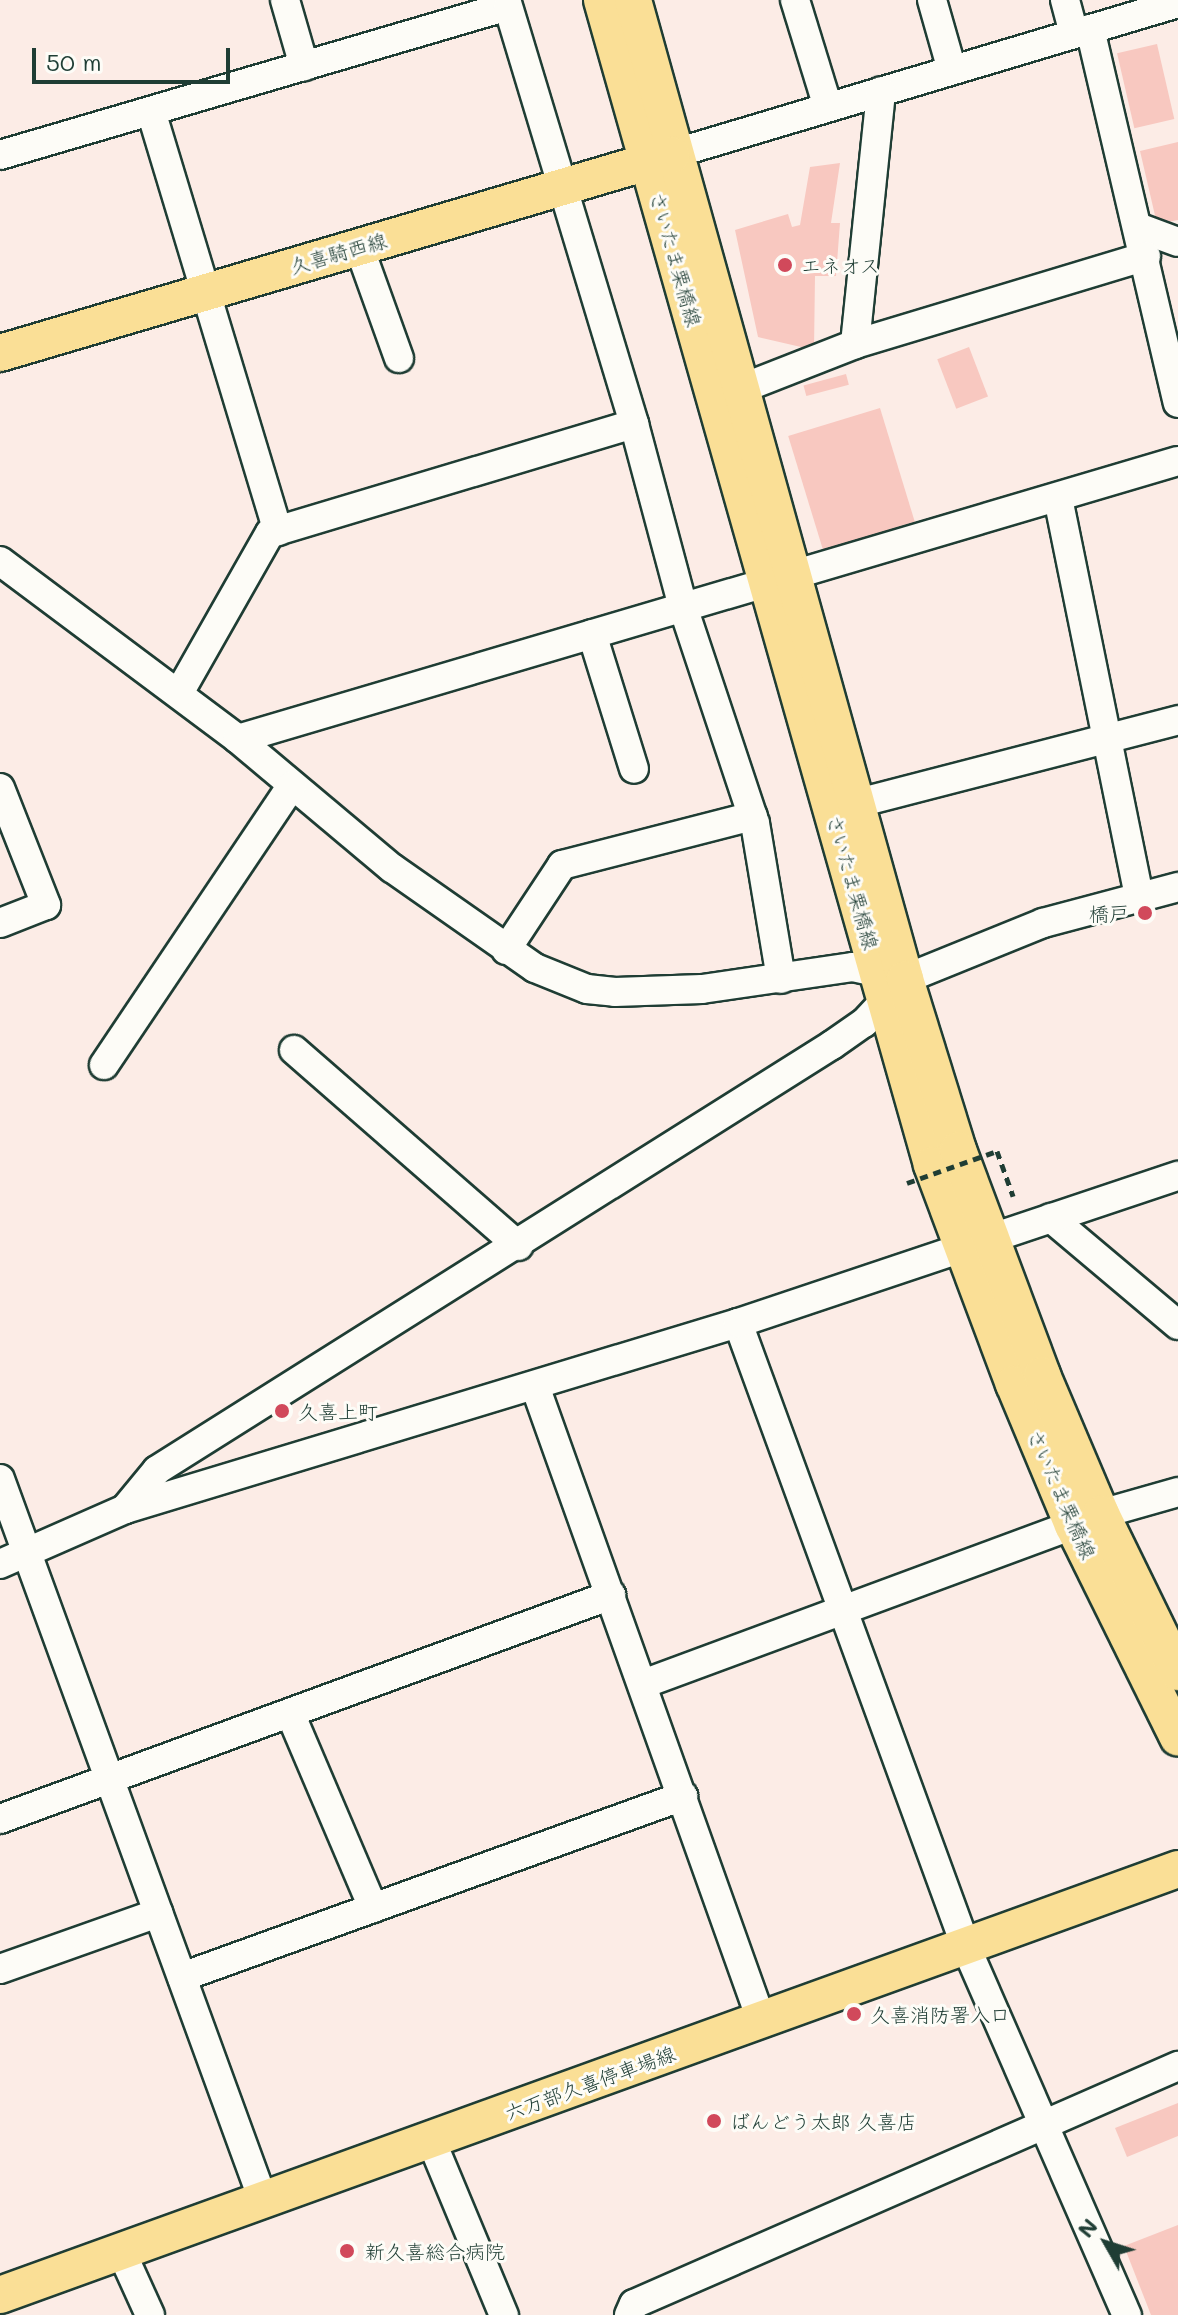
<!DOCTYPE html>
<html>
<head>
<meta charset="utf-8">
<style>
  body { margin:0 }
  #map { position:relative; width:1178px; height:2315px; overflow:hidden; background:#fcece6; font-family:Mali,"Klee One",sans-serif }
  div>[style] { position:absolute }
  .building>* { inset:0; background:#f8c8c0; transform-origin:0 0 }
  .path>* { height:5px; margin-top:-2.5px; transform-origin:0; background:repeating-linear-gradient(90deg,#1f3d34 0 8px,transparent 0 14px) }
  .roads { filter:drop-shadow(2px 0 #1f3d34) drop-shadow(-2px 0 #1f3d34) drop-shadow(0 2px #1f3d34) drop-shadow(0 -2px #1f3d34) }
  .minor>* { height:28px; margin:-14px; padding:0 14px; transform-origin:14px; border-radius:14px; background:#fdfcf7 }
  .major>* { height:36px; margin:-18px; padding:0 18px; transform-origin:18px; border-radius:18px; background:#fadf96 }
  .path-bridge>* { height:5px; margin-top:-2.5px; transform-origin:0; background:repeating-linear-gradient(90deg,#1f3d34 0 8px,transparent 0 14px) }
  .dots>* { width:22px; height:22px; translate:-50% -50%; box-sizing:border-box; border:4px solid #fdfcf7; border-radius:50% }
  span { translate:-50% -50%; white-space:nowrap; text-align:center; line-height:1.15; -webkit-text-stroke:6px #fdfcf7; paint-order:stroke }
  .street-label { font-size:20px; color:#1f3d34 }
  .poi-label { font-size:20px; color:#1f3d34 }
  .left { translate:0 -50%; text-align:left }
  .right { translate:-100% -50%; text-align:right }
  .north { position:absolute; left:1066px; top:2203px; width:80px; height:80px; -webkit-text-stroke:6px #fdfcf7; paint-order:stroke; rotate:309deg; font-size:22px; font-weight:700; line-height:32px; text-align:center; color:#1f3d34 }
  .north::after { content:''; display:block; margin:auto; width:28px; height:36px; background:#1f3d34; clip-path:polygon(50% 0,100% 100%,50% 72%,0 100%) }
  .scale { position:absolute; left:32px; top:48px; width:198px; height:36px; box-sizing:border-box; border:4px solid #1f3d34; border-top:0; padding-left:10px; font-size:24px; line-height:28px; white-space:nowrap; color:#1f3d34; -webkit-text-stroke:6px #fdfcf7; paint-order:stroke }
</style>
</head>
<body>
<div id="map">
  <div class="building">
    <div style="left:1157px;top:44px;width:77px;height:41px;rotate:77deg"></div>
    <div style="clip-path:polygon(1178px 142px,1178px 220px,1157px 224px,1140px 151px)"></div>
    <div style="clip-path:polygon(840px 163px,831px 223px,840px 223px,836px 276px,815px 276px,814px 350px,758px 337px,735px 230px,788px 214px,792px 227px,800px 225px,810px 167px)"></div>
    <div style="left:969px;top:347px;width:53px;height:34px;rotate:69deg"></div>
    <div style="left:846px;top:374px;width:11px;height:44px;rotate:75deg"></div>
    <div style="left:880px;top:408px;width:119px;height:96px;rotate:73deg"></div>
    <div style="clip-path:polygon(1178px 2103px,1178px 2136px,1127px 2157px,1115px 2128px)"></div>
    <div style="clip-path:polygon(1178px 2225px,1178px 2315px,1151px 2315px,1124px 2246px)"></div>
  </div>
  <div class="path">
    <div style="left:997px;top:1151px;width:48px;rotate:70.4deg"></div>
  </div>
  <div class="roads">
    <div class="minor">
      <div style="left:285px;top:0;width:69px;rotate:73.9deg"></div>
      <div style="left:795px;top:0;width:112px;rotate:72.9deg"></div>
      <div style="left:932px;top:0;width:73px;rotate:74.1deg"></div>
      <div style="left:1065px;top:0;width:35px;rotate:75deg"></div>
      <div style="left:1090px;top:29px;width:384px;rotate:76.8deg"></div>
      <div style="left:151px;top:111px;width:439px;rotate:73.2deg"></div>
      <div style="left:676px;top:153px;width:524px;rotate:-16.64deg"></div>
      <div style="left:0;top:155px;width:529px;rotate:-16.35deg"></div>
      <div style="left:508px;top:6px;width:437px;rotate:73.2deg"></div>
      <div style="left:634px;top:424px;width:189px;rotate:75deg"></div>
      <div style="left:683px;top:607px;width:228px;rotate:71.6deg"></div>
      <div style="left:755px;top:823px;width:158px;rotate:80.5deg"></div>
      <div style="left:1140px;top:228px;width:40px;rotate:20.2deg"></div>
      <div style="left:359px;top:247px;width:118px;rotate:70.2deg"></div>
      <div style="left:855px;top:344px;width:254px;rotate:-84.1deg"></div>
      <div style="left:743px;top:388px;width:120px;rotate:-21.4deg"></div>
      <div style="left:855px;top:344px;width:304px;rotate:-16.8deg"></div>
      <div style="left:1058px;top:498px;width:407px;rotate:78.5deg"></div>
      <div style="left:0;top:561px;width:297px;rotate:36.8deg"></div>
      <div style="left:238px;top:739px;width:201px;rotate:40deg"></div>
      <div style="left:392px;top:868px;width:174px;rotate:35deg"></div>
      <div style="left:535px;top:968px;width:56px;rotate:22deg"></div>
      <div style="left:587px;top:989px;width:28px;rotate:6deg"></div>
      <div style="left:615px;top:992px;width:87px;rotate:-2deg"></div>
      <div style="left:702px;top:989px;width:153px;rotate:-8.3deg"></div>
      <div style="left:853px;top:967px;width:42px;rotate:12.4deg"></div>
      <div style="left:592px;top:634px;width:141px;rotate:72.7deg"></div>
      <div style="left:179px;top:693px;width:184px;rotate:-60.4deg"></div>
      <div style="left:270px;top:533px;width:380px;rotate:-16.7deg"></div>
      <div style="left:238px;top:739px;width:980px;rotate:-16.48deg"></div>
      <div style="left:0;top:788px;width:126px;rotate:68.5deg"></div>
      <div style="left:46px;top:905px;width:49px;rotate:158.6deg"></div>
      <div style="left:858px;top:803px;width:331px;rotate:-14.5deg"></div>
      <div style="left:506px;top:950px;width:102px;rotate:-56.6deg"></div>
      <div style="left:562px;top:865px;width:197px;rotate:-14.4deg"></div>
      <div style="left:294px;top:1050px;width:298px;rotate:41.1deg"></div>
      <div style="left:104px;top:1065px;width:337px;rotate:-56.1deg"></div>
      <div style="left:1051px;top:1218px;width:166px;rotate:40.1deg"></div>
      <div style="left:738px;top:1323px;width:664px;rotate:69.93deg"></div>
      <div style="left:966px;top:1947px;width:402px;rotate:66.4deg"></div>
      <div style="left:535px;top:1386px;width:675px;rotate:70.36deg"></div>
      <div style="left:0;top:1479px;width:767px;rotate:69.96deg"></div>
      <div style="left:125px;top:1509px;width:50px;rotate:-50.6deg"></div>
      <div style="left:157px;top:1470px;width:798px;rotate:-32.2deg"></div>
      <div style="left:832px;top:1045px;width:39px;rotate:-35deg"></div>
      <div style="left:864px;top:1023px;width:60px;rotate:-47deg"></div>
      <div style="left:905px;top:979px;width:149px;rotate:-22.1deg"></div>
      <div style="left:1043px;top:923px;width:140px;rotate:-14.9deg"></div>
      <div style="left:1101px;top:1514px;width:80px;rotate:-15.9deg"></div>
      <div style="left:0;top:1564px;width:137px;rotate:-23.7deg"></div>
      <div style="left:125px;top:1509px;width:641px;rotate:-16.88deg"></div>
      <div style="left:738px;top:1323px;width:464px;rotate:-18.5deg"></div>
      <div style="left:643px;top:1684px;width:458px;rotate:-20.3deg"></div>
      <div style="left:290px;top:1713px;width:212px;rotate:66.9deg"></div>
      <div style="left:0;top:1819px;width:651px;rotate:-20.13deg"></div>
      <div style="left:0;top:1969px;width:168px;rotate:-19.5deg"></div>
      <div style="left:182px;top:1977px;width:533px;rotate:-19.86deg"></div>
      <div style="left:431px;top:2140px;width:190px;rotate:67.4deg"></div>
      <div style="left:121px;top:2251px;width:70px;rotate:65.6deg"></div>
      <div style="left:629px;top:2315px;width:12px;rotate:-66deg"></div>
      <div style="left:634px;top:2304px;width:594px;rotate:-23.63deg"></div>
    </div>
    <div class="major">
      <div style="left:602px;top:0;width:1211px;rotate:74.18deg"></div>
      <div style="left:932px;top:1165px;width:234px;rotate:69.5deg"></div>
      <div style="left:1014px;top:1384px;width:153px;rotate:67.3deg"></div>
      <div style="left:1073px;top:1525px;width:237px;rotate:63.7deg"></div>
      <div style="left:633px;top:0;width:1016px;rotate:74.47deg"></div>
      <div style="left:905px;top:979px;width:179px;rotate:72.8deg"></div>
      <div style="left:958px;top:1150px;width:240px;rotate:69.5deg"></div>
      <div style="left:1042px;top:1375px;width:151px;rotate:67deg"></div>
      <div style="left:1101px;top:1514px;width:176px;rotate:64deg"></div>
      <div style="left:0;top:353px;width:700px;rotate:-16.44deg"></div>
      <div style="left:0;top:2295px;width:1253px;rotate:-19.88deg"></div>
    </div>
  </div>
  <div class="path-bridge">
    <div style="left:907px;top:1183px;width:96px;rotate:-19.6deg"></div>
  </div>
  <div class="dots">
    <div style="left:785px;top:265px;background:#d1495b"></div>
    <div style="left:1145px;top:913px;background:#d1495b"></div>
    <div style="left:282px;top:1411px;background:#d1495b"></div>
    <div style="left:854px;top:2014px;background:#d1495b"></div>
    <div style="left:714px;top:2121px;background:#d1495b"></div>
    <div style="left:347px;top:2251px;background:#d1495b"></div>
  </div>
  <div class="street-label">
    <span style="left:338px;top:253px;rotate:-16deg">久喜騎西線</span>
    <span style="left:676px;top:259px;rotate:74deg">さいたま栗橋線</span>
    <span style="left:853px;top:882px;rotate:74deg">さいたま栗橋線</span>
    <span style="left:1062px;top:1494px;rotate:66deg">さいたま栗橋線</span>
    <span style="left:590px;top:2083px;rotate:-20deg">六万部久喜停車場線</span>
  </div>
  <div class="poi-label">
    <span class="left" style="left:801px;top:265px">エネオス</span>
    <span class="right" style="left:1129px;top:913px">橋戸</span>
    <span class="left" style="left:298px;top:1411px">久喜上町</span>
    <span class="left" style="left:870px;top:2014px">久喜消防署入口</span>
    <span class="left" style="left:730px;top:2121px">ばんどう太郎 久喜店</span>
    <span class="left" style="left:365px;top:2251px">新久喜総合病院</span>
  </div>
  <div class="north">N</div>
  <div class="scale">50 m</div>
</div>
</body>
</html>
